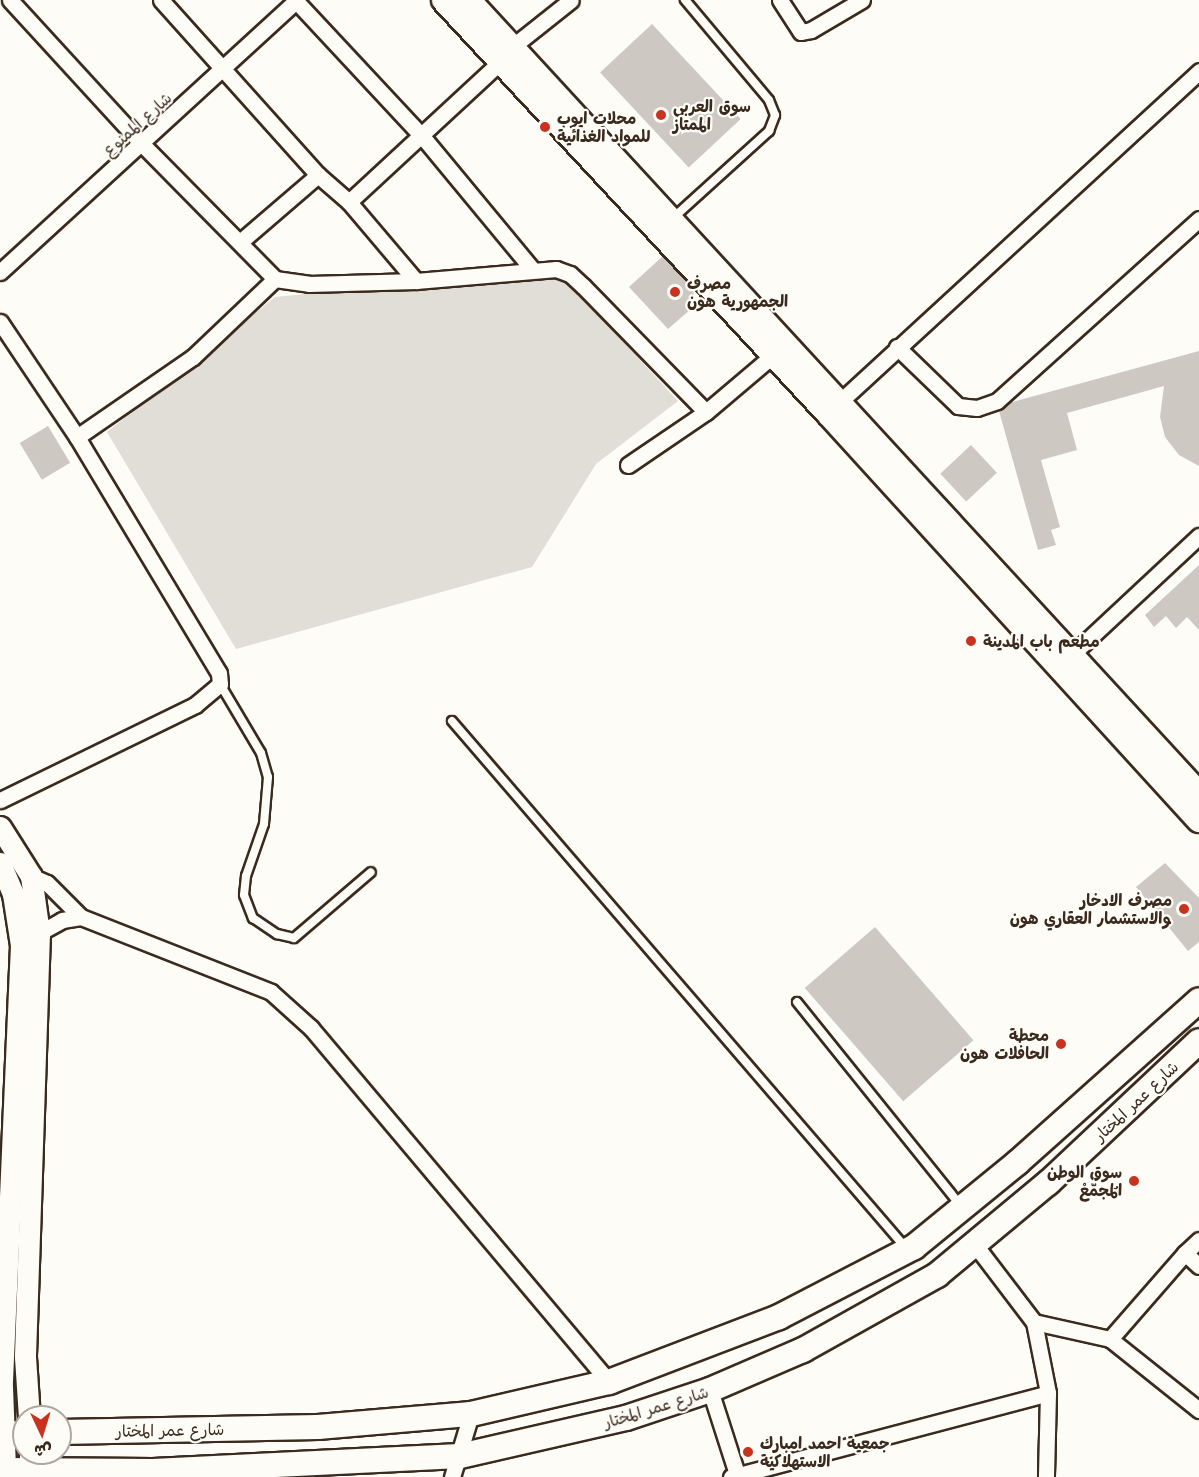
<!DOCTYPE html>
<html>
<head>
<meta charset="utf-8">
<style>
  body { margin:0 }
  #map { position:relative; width:1199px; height:1477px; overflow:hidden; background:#fdfcf7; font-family:Mali,"Playpen Sans Arabic",sans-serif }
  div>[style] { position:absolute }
  .green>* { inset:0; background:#e1ded7 }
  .building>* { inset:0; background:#cdc8c2; transform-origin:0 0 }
  .roads { filter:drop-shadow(2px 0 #3b2a1e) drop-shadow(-2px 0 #3b2a1e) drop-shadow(0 2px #3b2a1e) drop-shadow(0 -2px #3b2a1e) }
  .lane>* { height:8px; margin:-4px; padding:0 4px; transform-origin:4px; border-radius:4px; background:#fdfcf7 }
  .street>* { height:15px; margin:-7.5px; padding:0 7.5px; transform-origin:7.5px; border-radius:7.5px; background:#fdfcf7 }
  .secondary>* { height:21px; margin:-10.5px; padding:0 10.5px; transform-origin:10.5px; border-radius:10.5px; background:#fdfcf7 }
  .primary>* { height:24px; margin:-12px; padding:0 12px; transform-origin:12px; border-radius:12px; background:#fdfcf7 }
  .dots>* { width:16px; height:16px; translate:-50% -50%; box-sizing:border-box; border:3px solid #fdfcf7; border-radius:50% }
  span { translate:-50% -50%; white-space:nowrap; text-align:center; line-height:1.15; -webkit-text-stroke:4.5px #fdfcf7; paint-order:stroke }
  .poi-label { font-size:16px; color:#3b2a1e; font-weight:700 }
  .left { translate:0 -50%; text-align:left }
  .right { translate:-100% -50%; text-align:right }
  .street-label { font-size:16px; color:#3b2a1e }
  .north { position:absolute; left:12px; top:1405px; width:60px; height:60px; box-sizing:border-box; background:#fdfcf7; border:2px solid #afa8a0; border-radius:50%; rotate:176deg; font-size:16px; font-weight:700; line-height:24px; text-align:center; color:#3b2a1e }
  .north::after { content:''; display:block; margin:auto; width:21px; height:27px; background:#c8321e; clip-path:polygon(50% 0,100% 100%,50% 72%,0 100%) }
</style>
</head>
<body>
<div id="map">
  <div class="green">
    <div style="clip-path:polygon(556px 269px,678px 401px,596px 464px,532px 567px,236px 649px,107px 432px,275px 297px)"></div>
  </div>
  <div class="building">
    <div style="left:652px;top:24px;width:130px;height:71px;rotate:47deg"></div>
    <div style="clip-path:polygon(663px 256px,694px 290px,691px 309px,668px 329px,629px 287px)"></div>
    <div style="clip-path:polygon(1199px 351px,1199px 466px,1179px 455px,1165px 437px,1160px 417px,1164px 386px,1067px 413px,1077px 450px,1041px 460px,1060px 527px,1051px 530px,1056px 545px,1038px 550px,999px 411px,1009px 403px)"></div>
    <div style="left:48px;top:426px;width:43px;height:33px;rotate:59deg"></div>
    <div style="left:971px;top:445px;width:38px;height:42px;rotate:47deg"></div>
    <div style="clip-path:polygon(1199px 565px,1199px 630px,1187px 617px,1176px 628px,1166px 616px,1154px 627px,1145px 615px)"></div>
    <div style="clip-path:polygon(1165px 863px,1199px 898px,1199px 942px,1188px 951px,1136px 887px)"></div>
    <div style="left:875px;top:927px;width:150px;height:93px;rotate:49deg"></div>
  </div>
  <div class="roads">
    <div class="lane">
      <div style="left:673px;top:218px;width:130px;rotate:-42.2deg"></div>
      <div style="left:769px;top:131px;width:17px;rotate:-69deg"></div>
      <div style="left:775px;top:115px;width:16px;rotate:-112deg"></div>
      <div style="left:769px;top:100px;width:131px;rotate:-130deg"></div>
      <div style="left:220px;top:684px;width:80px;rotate:59.3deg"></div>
      <div style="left:261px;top:753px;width:25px;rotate:74deg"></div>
      <div style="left:268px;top:777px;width:47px;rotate:94.9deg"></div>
      <div style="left:264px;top:824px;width:55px;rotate:109.1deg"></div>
      <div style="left:246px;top:876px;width:19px;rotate:96deg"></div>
      <div style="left:244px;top:895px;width:25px;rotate:69deg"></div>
      <div style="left:253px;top:918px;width:29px;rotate:34deg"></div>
      <div style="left:277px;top:934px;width:17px;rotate:13deg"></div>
      <div style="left:294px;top:938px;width:101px;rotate:-40.6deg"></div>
      <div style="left:452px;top:721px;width:694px;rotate:49.26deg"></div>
      <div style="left:797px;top:1002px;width:262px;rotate:51.2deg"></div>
    </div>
    <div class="street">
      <div style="left:10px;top:0;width:195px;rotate:47.5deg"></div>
      <div style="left:142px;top:144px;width:190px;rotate:45.4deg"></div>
      <div style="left:275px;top:279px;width:34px;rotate:8deg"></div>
      <div style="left:309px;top:284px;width:107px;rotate:-1.6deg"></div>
      <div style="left:416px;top:281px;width:141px;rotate:-4.9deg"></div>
      <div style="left:556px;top:269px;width:15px;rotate:20deg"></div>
      <div style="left:570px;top:274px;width:18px;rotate:43deg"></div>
      <div style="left:583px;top:286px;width:176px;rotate:45.7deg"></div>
      <div style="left:161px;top:0;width:235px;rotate:48.1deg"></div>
      <div style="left:318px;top:175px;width:41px;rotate:41.1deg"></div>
      <div style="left:349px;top:202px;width:104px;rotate:49.7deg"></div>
      <div style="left:780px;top:0;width:38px;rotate:57deg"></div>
      <div style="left:801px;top:32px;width:10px;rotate:-11deg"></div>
      <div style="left:811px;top:30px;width:59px;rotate:-30.5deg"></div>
      <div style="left:296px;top:1px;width:185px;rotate:47deg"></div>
      <div style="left:422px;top:136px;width:174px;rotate:50.4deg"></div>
      <div style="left:512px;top:47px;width:75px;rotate:-38.5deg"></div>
      <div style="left:349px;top:202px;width:205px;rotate:-42.8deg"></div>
      <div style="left:240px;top:242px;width:103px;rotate:-40.7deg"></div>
      <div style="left:0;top:272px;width:403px;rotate:-42.5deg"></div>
      <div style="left:0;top:322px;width:138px;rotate:56.2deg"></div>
      <div style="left:77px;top:437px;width:275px;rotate:59deg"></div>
      <div style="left:219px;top:673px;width:11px;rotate:85deg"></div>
      <div style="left:220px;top:684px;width:33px;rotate:140deg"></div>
      <div style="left:195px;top:705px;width:217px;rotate:154deg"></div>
      <div style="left:897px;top:347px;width:85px;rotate:44deg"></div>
      <div style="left:958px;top:406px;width:19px;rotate:6deg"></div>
      <div style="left:977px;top:408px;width:21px;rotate:-19deg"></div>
      <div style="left:997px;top:401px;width:272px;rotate:-42deg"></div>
      <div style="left:833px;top:408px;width:498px;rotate:-42.6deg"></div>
      <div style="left:77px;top:437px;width:141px;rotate:-34.6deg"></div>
      <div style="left:193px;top:357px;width:113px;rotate:-43.6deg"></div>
      <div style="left:628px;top:465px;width:94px;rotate:-34.2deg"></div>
      <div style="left:706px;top:412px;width:87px;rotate:-40.3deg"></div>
      <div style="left:1066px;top:660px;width:182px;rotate:-43deg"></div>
      <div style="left:31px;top:876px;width:17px;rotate:24deg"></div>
      <div style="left:47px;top:883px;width:48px;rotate:45deg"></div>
      <div style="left:81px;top:917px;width:204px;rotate:21.5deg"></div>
      <div style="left:271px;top:992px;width:54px;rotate:42deg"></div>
      <div style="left:311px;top:1028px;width:463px;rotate:49.9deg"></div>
      <div style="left:39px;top:933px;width:26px;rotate:-29deg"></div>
      <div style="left:62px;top:920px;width:19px;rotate:-9deg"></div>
      <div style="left:976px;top:1246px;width:96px;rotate:52.7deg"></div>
      <div style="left:1034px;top:1322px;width:72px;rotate:78.8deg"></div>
      <div style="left:1048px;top:1393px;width:84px;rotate:91.4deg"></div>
      <div style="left:1185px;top:1253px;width:19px;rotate:-43deg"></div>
      <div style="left:1034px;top:1322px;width:78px;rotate:12.6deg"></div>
      <div style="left:1110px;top:1339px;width:114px;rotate:38.6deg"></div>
      <div style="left:1110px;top:1339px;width:114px;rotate:-48.9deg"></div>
      <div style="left:1185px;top:1253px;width:19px;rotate:43deg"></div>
      <div style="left:710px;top:1390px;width:91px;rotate:72.2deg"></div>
      <div style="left:452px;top:1477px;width:66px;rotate:-73.2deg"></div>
      <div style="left:731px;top:1477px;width:328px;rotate:-14.8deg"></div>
    </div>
    <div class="secondary">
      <div style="left:0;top:827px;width:58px;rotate:57.7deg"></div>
      <div style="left:31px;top:876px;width:58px;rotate:82deg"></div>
      <div style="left:39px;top:933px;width:424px;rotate:91.9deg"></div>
      <div style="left:25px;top:1357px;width:60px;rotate:86.2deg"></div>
      <div style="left:0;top:863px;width:34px;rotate:67deg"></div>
      <div style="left:13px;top:894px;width:52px;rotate:81.1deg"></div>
      <div style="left:21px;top:945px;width:442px;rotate:92.5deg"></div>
      <div style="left:2px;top:1387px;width:83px;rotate:87.9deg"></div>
      <div style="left:30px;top:1453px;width:19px;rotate:90deg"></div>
    </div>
    <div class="primary">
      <div style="left:444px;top:0;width:564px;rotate:47.08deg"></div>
      <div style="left:828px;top:413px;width:551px;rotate:47.65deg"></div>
      <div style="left:468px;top:0;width:1079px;rotate:47.37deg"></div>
      <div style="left:60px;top:1432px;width:258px;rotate:-1.1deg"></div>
      <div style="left:318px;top:1427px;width:154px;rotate:-4.9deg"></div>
      <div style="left:471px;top:1414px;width:142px;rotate:-13.1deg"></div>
      <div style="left:609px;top:1382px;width:182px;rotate:-20.9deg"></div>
      <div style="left:779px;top:1317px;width:152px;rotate:-27.4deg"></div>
      <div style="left:914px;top:1247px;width:133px;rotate:-39.2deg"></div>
      <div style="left:1017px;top:1163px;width:244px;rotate:-41.8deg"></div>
      <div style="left:0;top:1434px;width:24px;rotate:-2deg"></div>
      <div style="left:0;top:1470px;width:153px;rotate:0.4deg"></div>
      <div style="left:153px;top:1471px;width:307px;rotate:-2.8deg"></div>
      <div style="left:460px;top:1456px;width:170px;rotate:-12.9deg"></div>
      <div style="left:626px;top:1418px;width:89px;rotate:-18.4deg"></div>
      <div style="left:710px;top:1390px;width:101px;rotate:-23.3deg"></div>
      <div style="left:803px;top:1350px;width:154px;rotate:-29.2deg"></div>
      <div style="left:937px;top:1275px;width:144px;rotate:-39.7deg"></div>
      <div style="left:1048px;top:1183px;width:207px;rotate:-43.2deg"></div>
    </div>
  </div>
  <div class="dots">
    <div style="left:661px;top:115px;background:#c8321e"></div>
    <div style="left:545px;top:127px;background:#c8321e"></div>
    <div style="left:675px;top:292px;background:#c8321e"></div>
    <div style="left:971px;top:641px;background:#c8321e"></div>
    <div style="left:1184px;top:909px;background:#c8321e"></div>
    <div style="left:1061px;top:1044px;background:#c8321e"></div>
    <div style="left:1134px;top:1181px;background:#c8321e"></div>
    <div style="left:748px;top:1452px;background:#c8321e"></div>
  </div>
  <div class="poi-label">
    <span class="left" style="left:673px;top:115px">سوق العربي<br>الممتاز</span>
    <span class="left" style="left:557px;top:127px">محلات ايوب<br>للمواد الغذائية</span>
    <span class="left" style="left:687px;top:292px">مصرف<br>الجمهورية هون</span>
    <span class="left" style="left:983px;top:641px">مطعم باب المدينة</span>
    <span class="right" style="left:1172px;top:909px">مصرف الادخار<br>والاستشمار العقاري هون</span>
    <span class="right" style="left:1049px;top:1044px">محطة<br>الحافلات هون</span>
    <span class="right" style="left:1122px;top:1181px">سوق الوطن<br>المُجمّعْ</span>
    <span class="left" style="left:760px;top:1452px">جمعية احمد امبارك<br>الاستهلاكية</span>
  </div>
  <div class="street-label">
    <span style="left:137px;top:124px;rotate:-42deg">شارع الممنوع</span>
    <span style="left:1136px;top:1101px;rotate:-43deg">شارع عمر المختار</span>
    <span style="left:656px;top:1407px;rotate:-17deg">شارع عمر المختار</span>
    <span style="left:170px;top:1430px;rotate:-1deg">شارع عمر المختار</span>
  </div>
  <div class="north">ش</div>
</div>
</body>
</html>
